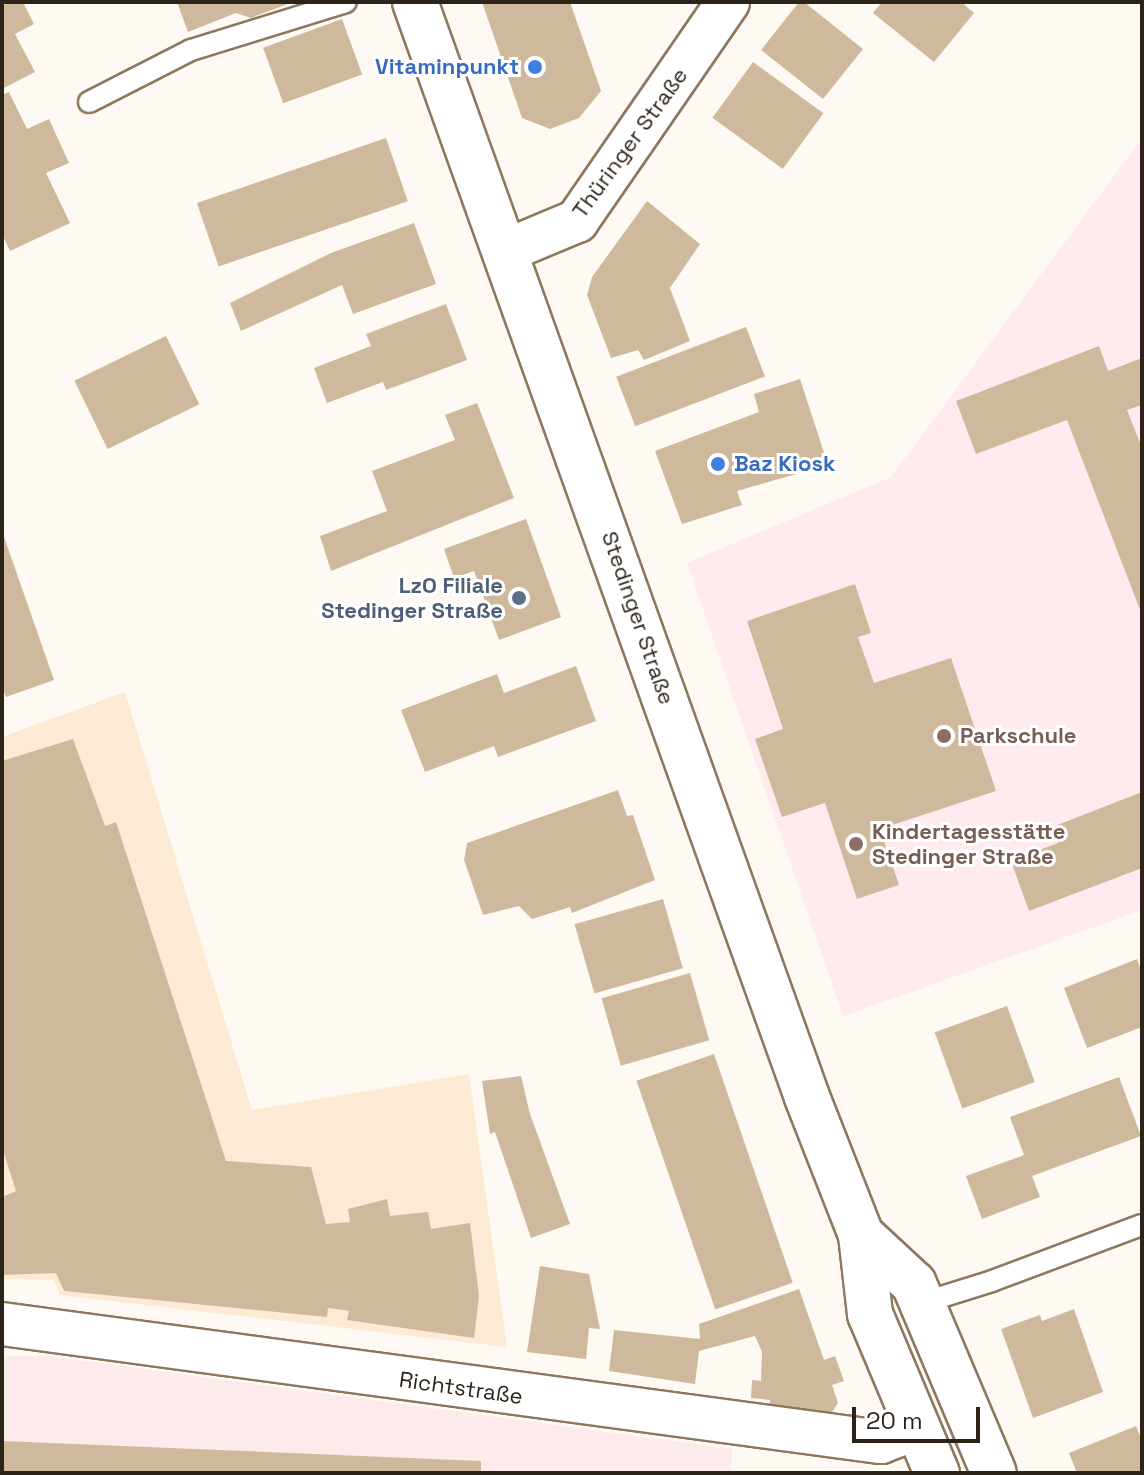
<!DOCTYPE html>
<html>
<head>
<meta charset="utf-8">
<style>
  body { margin:0 }
  #map { position:relative; width:1144px; height:1475px; overflow:hidden; background:#fef9f3; font-family:"Space Grotesk",sans-serif }
  div>[style] { position:absolute }
  .commercial>* { inset:0; background:#fcebea }
  .built>* { inset:0; background:#fcead5 }
  .education>* { inset:0; background:#ffeaee }
  .building>* { inset:0; background:#cfb99d; transform-origin:0 0 }
  .roads { filter:drop-shadow(2px 0 #8d785e) drop-shadow(-2px 0 #8d785e) drop-shadow(0 2px #8d785e) drop-shadow(0 -2px #8d785e) }
  .lane>* { height:20px; margin:-10px; padding:0 10px; transform-origin:10px; border-radius:10px; background:#fff }
  .street>* { height:42px; margin:-21px; padding:0 21px; transform-origin:21px; border-radius:21px; background:#fff }
  .secondary>* { height:44px; margin:-22px; padding:0 22px; transform-origin:22px; border-radius:22px; background:#fff }
  .dots>* { width:22px; height:22px; translate:-50% -50%; box-sizing:border-box; border:4px solid #fff; border-radius:50% }
  span { translate:-50% -50%; white-space:nowrap; text-align:center; line-height:1.15; -webkit-text-stroke:6px #fff; paint-order:stroke }
  .shop-label { font-size:22px; color:#366cbe; font-weight:700 }
  .right { translate:-100% -50%; text-align:right }
  .left { translate:0 -50%; text-align:left }
  .street-label { font-size:22px; color:#2c2419 }
  .service-label { font-size:22px; color:#4e5e75; font-weight:700 }
  .education-label { font-size:22px; color:#785e54; font-weight:700 }
  .frame { position:absolute; inset:0; border:4px solid #2c2419; pointer-events:none }
  .scale { position:absolute; left:852px; top:1407px; width:128px; height:36px; box-sizing:border-box; border:4px solid #2c2419; border-top:0; padding-left:10px; font-size:24px; line-height:28px; white-space:nowrap; color:#2c2419; -webkit-text-stroke:6px #fff; paint-order:stroke }
</style>
</head>
<body>
<div id="map">
  <div class="commercial">
    <div style="clip-path:polygon(2px 1356px,49px 1356px,732px 1449px,731px 1473px,2px 1473px)"></div>
  </div>
  <div class="built">
    <div style="clip-path:polygon(125px 692px,252px 1110px,469px 1074px,507px 1347px,60px 1295px,54px 1280px,2px 1279px,2px 737px)"></div>
  </div>
  <div class="education">
    <div style="clip-path:polygon(1142px 138px,1142px 910px,843px 1016px,687px 563px,891px 477px)"></div>
  </div>
  <div class="building">
    <div style="clip-path:polygon(10px 2px,23px 2px,34px 24px,15px 34px,35px 72px,2px 89px,2px 6px)"></div>
    <div style="clip-path:polygon(177px 2px,293px 2px,251px 18px,236px 13px,188px 32px)"></div>
    <div style="clip-path:polygon(482px 2px,570px 2px,601px 91px,579px 118px,550px 129px,522px 118px)"></div>
    <div style="clip-path:polygon(799px 2px,804px 2px,863px 49px,823px 99px,761px 50px)"></div>
    <div style="clip-path:polygon(882px 2px,961px 2px,974px 13px,934px 62px,873px 13px)"></div>
    <div style="left:342px;top:19px;width:59px;height:84px;rotate:70deg"></div>
    <div style="left:753px;top:62px;width:87px;height:69px;rotate:36deg"></div>
    <div style="clip-path:polygon(9px 92px,27px 129px,49px 119px,69px 163px,46px 173px,70px 223px,10px 251px,2px 234px,2px 95px)"></div>
    <div style="left:386px;top:138px;width:67px;height:200px;rotate:71deg"></div>
    <div style="clip-path:polygon(647px 201px,700px 244px,670px 288px,690px 341px,644px 360px,638px 350px,611px 358px,587px 295px,592px 277px)"></div>
    <div style="clip-path:polygon(414px 223px,436px 284px,353px 314px,342px 285px,241px 331px,230px 303px,331px 253px)"></div>
    <div style="clip-path:polygon(446px 304px,467px 360px,386px 390px,383px 382px,327px 403px,314px 368px,371px 346px,366px 334px)"></div>
    <div style="left:746px;top:327px;width:53px;height:139px;rotate:69deg"></div>
    <div style="left:166px;top:336px;width:76px;height:102px;rotate:64deg"></div>
    <div style="clip-path:polygon(1099px 346px,1108px 371px,1142px 358px,1142px 405px,1127px 410px,1142px 448px,1142px 615px,1067px 420px,976px 454px,956px 401px)"></div>
    <div style="clip-path:polygon(800px 379px,828px 465px,737px 491px,742px 505px,682px 524px,655px 451px,759px 412px,754px 394px)"></div>
    <div style="clip-path:polygon(477px 403px,514px 498px,331px 571px,320px 536px,387px 511px,372px 471px,455px 440px,445px 415px)"></div>
    <div style="clip-path:polygon(526px 519px,561px 617px,499px 640px,474px 571px,454px 578px,444px 549px)"></div>
    <div style="clip-path:polygon(2px 531px,54px 680px,6px 697px,2px 686px)"></div>
    <div style="clip-path:polygon(855px 584px,871px 633px,858px 637px,874px 683px,951px 658px,996px 791px,880px 829px,899px 885px,857px 899px,825px 803px,782px 817px,755px 739px,783px 729px,747px 621px)"></div>
    <div style="clip-path:polygon(576px 666px,596px 721px,498px 757px,494px 746px,425px 772px,401px 710px,497px 674px,504px 693px)"></div>
    <div style="clip-path:polygon(73px 739px,105px 826px,116px 822px,226px 1161px,311px 1167px,326px 1224px,350px 1222px,348px 1209px,387px 1199px,390px 1216px,428px 1212px,431px 1229px,470px 1223px,479px 1296px,474px 1338px,347px 1320px,349px 1311px,328px 1308px,327px 1317px,64px 1291px,56px 1273px,2px 1275px,2px 1197px,16px 1191px,2px 1147px,2px 761px)"></div>
    <div style="clip-path:polygon(618px 790px,627px 816px,633px 815px,655px 880px,572px 913px,570px 907px,532px 919px,519px 906px,483px 915px,464px 860px,467px 843px)"></div>
    <div style="clip-path:polygon(1142px 792px,1142px 868px,1029px 911px,1011px 861px,1058px 843px,1052px 827px)"></div>
    <div style="left:663px;top:899px;width:72px;height:92px;rotate:74deg"></div>
    <div style="clip-path:polygon(1137px 959px,1142px 973px,1142px 1027px,1087px 1048px,1064px 988px)"></div>
    <div style="left:690px;top:973px;width:70px;height:92px;rotate:74deg"></div>
    <div style="left:1007px;top:1006px;width:81px;height:77px;rotate:70deg"></div>
    <div style="left:714px;top:1054px;width:242px;height:82px;rotate:71deg"></div>
    <div style="clip-path:polygon(521px 1076px,530px 1114px,570px 1224px,531px 1238px,495px 1132px,490px 1134px,482px 1081px)"></div>
    <div style="clip-path:polygon(1119px 1077px,1141px 1136px,1032px 1176px,1040px 1197px,982px 1219px,966px 1176px,1024px 1155px,1010px 1117px)"></div>
    <div style="clip-path:polygon(540px 1266px,589px 1274px,600px 1329px,589px 1328px,586px 1359px,527px 1352px)"></div>
    <div style="clip-path:polygon(799px 1289px,824px 1360px,835px 1356px,844px 1381px,832px 1385px,838px 1403px,831px 1414px,769px 1407px,770px 1400px,751px 1398px,752px 1380px,761px 1381px,762px 1352px,755px 1336px,699px 1351px,695px 1384px,609px 1371px,614px 1330px,700px 1339px,699px 1324px)"></div>
    <div style="clip-path:polygon(1074px 1309px,1103px 1392px,1033px 1418px,1001px 1329px,1040px 1315px,1042px 1321px)"></div>
    <div style="clip-path:polygon(1136px 1426px,1142px 1441px,1142px 1473px,1077px 1473px,1069px 1453px)"></div>
    <div style="clip-path:polygon(2px 1441px,481px 1461px,481px 1473px,2px 1473px)"></div>
  </div>
  <div class="roads">
    <div class="lane">
      <div style="left:89px;top:102px;width:114px;rotate:-27deg"></div>
      <div style="left:191px;top:50px;width:162px;rotate:-17.2deg"></div>
      <div style="left:922px;top:1303px;width:73px;rotate:-17.4deg"></div>
      <div style="left:992px;top:1281px;width:160px;rotate:-20.5deg"></div>
    </div>
    <div class="street">
      <div style="left:505px;top:251px;width:78px;rotate:-22.6deg"></div>
      <div style="left:577px;top:221px;width:266px;rotate:-55.4deg"></div>
      <div style="left:2px;top:1324px;width:887px;rotate:7.65deg"></div>
      <div style="left:881px;top:1442px;width:40px;rotate:-21deg"></div>
    </div>
    <div class="secondary">
      <div style="left:415px;top:2px;width:1163px;rotate:70.3deg"></div>
      <div style="left:807px;top:1097px;width:148px;rotate:68.6deg"></div>
      <div style="left:861px;top:1235px;width:80px;rotate:83.5deg"></div>
      <div style="left:870px;top:1314px;width:173px;rotate:67.2deg"></div>
      <div style="left:861px;top:1235px;width:72px;rotate:42.8deg"></div>
      <div style="left:914px;top:1284px;width:205px;rotate:67.1deg"></div>
    </div>
  </div>
  <div class="dots">
    <div style="left:535px;top:67px;background:#3f7fe0"></div>
    <div style="left:718px;top:464px;background:#3f7fe0"></div>
    <div style="left:519px;top:598px;background:#5c6f8a"></div>
    <div style="left:944px;top:736px;background:#8d6e63"></div>
    <div style="left:856px;top:844px;background:#8d6e63"></div>
  </div>
  <div class="shop-label">
    <span class="right" style="left:519px;top:67px">Vitaminpunkt</span>
    <span class="left" style="left:734px;top:464px">Baz Kiosk</span>
  </div>
  <div class="street-label">
    <span style="left:630px;top:143px;rotate:-54deg">Thüringer Straße</span>
    <span style="left:638px;top:618px;rotate:71deg">Stedinger Straße</span>
    <span style="left:461px;top:1388px;rotate:8deg">Richtstraße</span>
  </div>
  <div class="service-label">
    <span class="right" style="left:503px;top:598px">LzO Filiale<br>Stedinger Straße</span>
  </div>
  <div class="education-label">
    <span class="left" style="left:960px;top:736px">Parkschule</span>
    <span class="left" style="left:872px;top:844px">Kindertagesstätte<br>Stedinger Straße</span>
  </div>
  <div class="frame"></div>
  <div class="scale">20 m</div>
</div>
</body>
</html>
